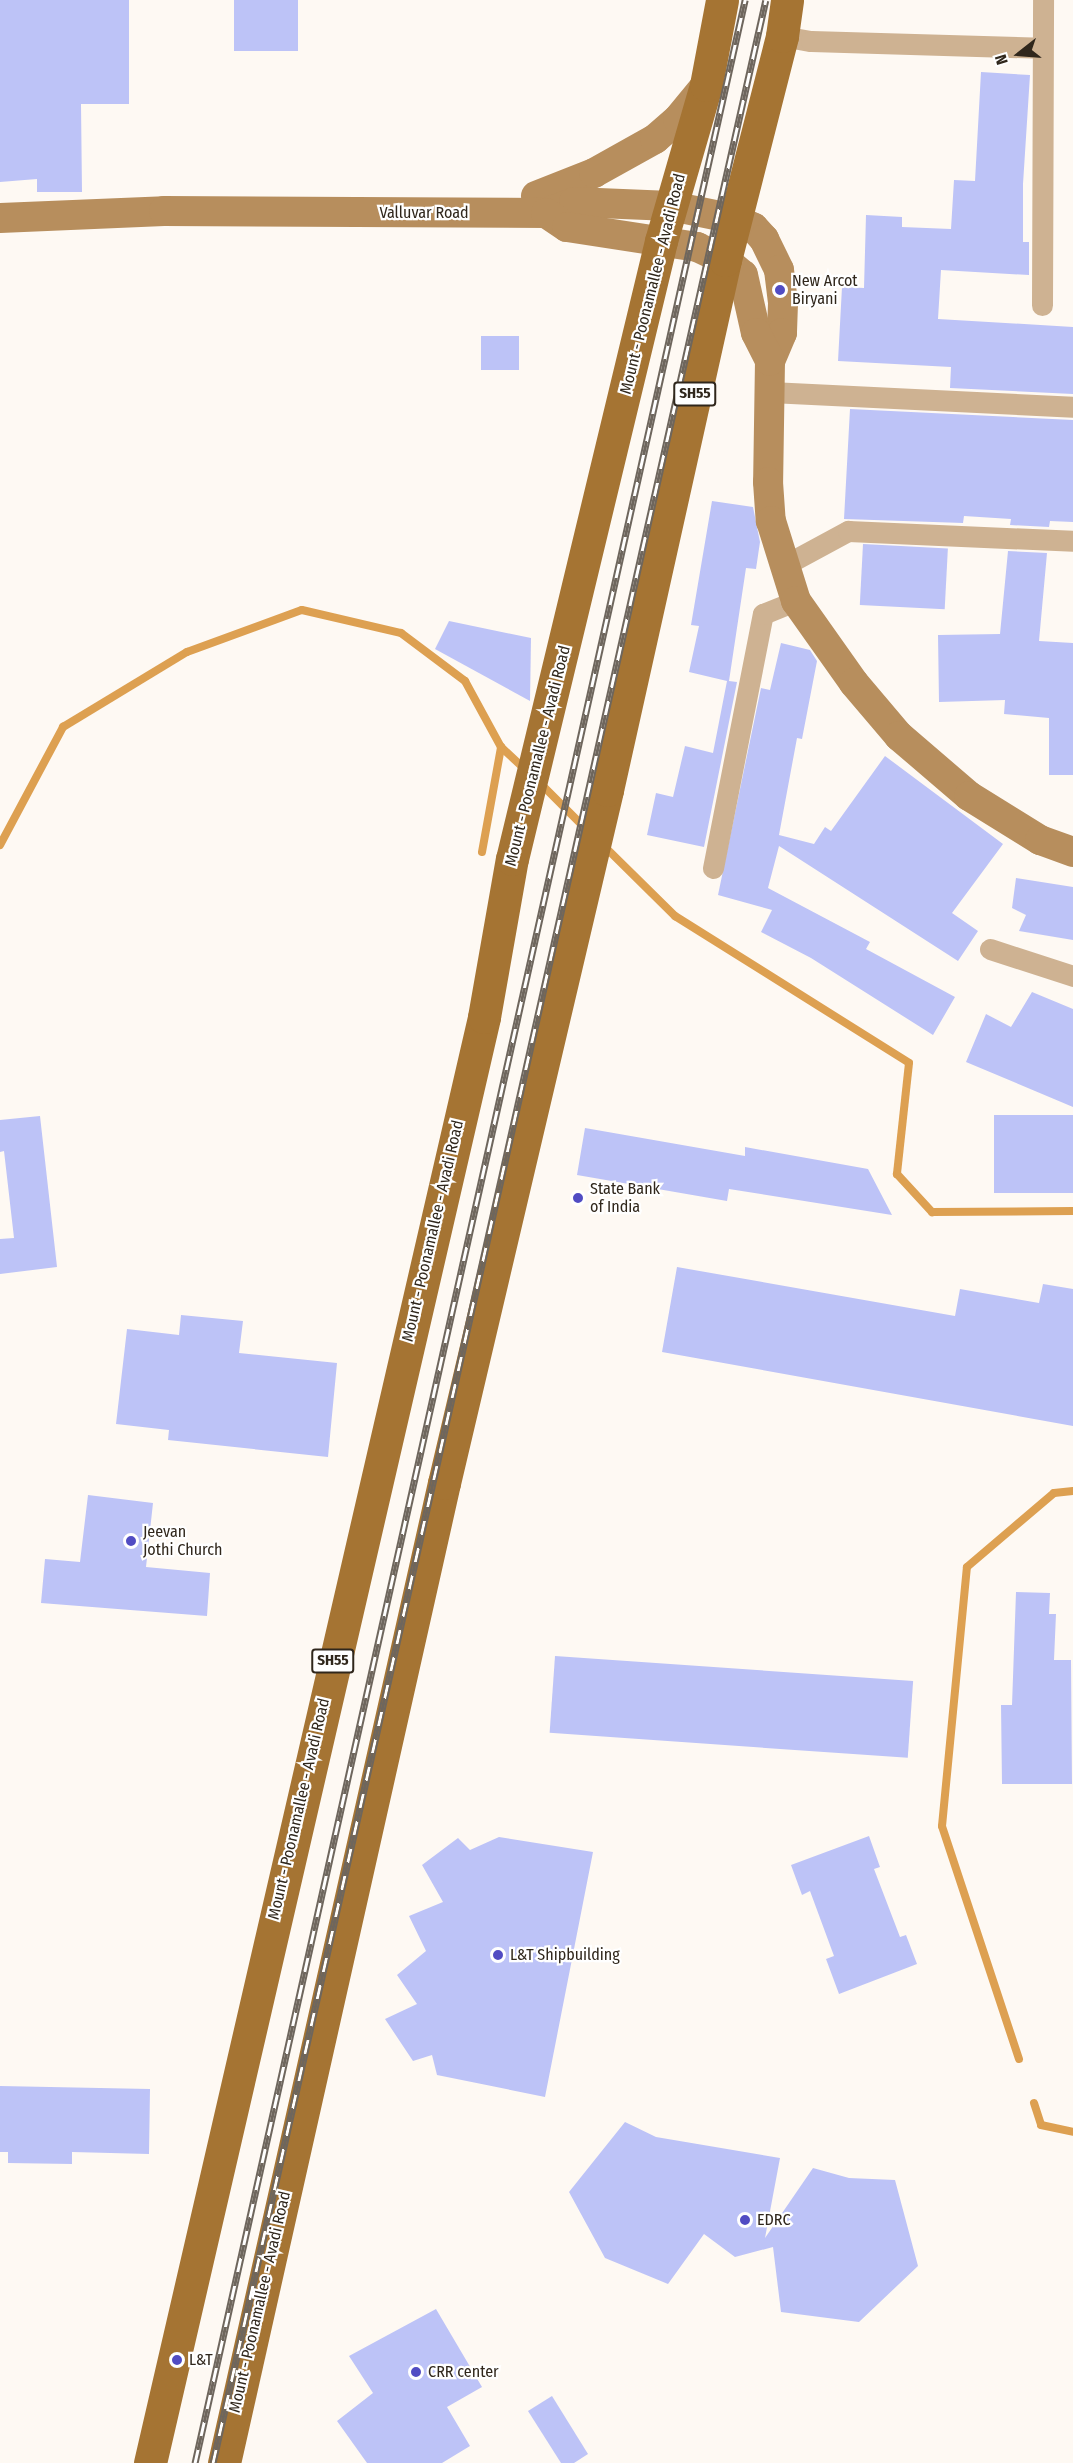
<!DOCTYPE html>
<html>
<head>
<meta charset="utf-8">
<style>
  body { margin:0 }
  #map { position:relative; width:1073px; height:2463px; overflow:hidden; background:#fef9f3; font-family:"Fira Sans Condensed",sans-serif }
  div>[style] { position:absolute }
  .stream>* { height:8px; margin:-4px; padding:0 4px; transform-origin:4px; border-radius:4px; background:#dda051 }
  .building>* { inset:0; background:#bdc3f7; transform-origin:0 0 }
  .minor>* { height:21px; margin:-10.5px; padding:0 10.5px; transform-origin:10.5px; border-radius:10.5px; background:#ceb292 }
  .secondary>* { height:30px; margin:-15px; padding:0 15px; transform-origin:15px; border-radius:15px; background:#b78e5d }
  .primary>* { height:33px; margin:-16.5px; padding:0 16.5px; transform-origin:16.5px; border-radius:16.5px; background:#a57433 }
  .rail>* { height:7px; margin-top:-3.5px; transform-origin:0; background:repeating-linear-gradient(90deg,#fff 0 14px,#6e665d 0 28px); box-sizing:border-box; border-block:2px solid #6e665d }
  .dots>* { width:16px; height:16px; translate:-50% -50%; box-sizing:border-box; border:3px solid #fff; border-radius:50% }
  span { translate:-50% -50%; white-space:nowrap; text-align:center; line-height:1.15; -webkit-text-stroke:4.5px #fff; paint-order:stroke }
  .shield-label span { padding:2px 4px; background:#fff; border:2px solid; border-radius:4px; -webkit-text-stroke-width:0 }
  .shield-label { font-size:15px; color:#30271c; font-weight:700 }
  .street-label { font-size:16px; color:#30271c }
  .poi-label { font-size:16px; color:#30271c }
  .left { translate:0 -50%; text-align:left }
  .north { position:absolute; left:989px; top:24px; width:60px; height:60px; -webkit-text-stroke:4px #fff; paint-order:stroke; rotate:253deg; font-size:16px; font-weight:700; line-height:24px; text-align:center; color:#30271c }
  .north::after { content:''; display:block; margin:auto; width:21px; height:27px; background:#30271c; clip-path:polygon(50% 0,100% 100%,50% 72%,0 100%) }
</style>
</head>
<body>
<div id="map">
  <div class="stream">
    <div style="left:540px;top:783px;width:68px;rotate:45deg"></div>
    <div style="left:602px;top:844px;width:103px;rotate:44.6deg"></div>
    <div style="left:675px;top:916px;width:276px;rotate:32.1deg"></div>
    <div style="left:909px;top:1063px;width:112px;rotate:96.2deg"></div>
    <div style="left:897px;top:1174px;width:52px;rotate:47.4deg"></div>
    <div style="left:932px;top:1212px;width:141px;rotate:-0.4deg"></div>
    <div style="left:0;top:845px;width:134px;rotate:-61.9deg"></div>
    <div style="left:63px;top:727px;width:145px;rotate:-31.2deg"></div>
    <div style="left:187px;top:652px;width:122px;rotate:-20.1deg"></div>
    <div style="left:302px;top:610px;width:102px;rotate:13.1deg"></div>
    <div style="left:401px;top:633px;width:80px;rotate:36.9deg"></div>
    <div style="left:465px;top:681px;width:75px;rotate:61.4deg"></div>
    <div style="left:501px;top:747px;width:34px;rotate:43deg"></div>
    <div style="left:482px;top:852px;width:107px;rotate:-79.7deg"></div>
    <div style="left:1019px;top:2059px;width:245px;rotate:-108.3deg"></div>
    <div style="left:942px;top:1826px;width:260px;rotate:-84.5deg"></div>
    <div style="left:967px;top:1567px;width:114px;rotate:-40.4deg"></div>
    <div style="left:1054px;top:1493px;width:19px;rotate:-6deg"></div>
    <div style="left:1034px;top:2103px;width:23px;rotate:72deg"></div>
    <div style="left:1041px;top:2125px;width:33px;rotate:12deg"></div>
  </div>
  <div class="building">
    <div style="clip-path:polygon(0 0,129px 0,129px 104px,81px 104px,82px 192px,37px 192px,37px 179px,0 182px)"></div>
    <div style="left:234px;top:0;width:64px;height:51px"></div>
    <div style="clip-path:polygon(981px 72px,1030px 75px,1023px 184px,1023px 242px,1029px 242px,1029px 275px,941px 270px,938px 319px,1073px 327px,1073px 394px,950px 388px,951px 367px,838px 361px,842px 287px,864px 288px,866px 215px,902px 217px,902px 227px,951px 229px,954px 180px,975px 181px)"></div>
    <div style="left:481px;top:336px;width:38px;height:34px"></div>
    <div style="clip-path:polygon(850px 409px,1073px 420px,1073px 522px,1050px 521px,1049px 527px,1010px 525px,1011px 519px,964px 516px,963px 523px,844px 519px)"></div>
    <div style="clip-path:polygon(712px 501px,753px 507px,760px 542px,756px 569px,746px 568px,729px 681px,737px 682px,704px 847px,647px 835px,656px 793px,673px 797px,685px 746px,713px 753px,727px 681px,689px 672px,699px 626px,691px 625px)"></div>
    <div style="left:863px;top:544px;width:85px;height:61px;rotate:3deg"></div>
    <div style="clip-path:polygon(1008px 551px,1047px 553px,1039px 641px,1073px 643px,1073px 775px,1049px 775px,1049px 718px,1004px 714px,1005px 700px,939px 702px,938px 635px,1000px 634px)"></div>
    <div style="clip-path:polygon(449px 621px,531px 638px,530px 701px,435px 649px)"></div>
    <div style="clip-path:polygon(781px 643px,810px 650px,817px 661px,802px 739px,797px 738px,779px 835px,814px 844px,825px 827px,831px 831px,885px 756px,1003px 844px,952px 913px,978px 931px,958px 961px,779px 846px,768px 888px,870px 942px,866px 949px,955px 997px,933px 1035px,811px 958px,761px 932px,772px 910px,718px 895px,761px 688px,770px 690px)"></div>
    <div style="clip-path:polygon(1016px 878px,1073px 887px,1073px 940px,1019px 931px,1026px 915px,1012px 908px)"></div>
    <div style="clip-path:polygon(1032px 992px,1073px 1009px,1073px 1107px,966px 1062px,986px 1014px,1011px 1027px)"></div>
    <div style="left:1073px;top:1115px;width:78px;height:79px;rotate:90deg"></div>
    <div style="clip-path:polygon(40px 1116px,57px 1267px,0 1274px,0 1239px,14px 1238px,4px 1151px,0 1152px,0 1120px)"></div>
    <div style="clip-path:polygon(585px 1128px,745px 1156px,745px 1147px,868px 1169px,892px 1215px,729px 1189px,727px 1201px,577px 1175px)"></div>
    <div style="clip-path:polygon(677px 1267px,955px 1316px,960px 1289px,1039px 1303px,1043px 1284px,1073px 1289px,1073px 1426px,662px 1352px)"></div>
    <div style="clip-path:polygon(181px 1315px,243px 1321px,239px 1353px,337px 1363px,328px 1457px,168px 1440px,169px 1430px,116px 1424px,127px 1329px,179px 1335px)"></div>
    <div style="clip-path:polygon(88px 1495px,153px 1503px,146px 1567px,210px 1573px,207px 1616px,41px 1603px,45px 1559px,80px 1562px)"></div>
    <div style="clip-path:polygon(1016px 1592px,1050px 1593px,1049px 1614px,1056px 1614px,1054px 1660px,1071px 1660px,1072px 1784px,1002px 1784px,1001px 1705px,1012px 1705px)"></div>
    <div style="left:555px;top:1656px;width:359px;height:77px;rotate:4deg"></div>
    <div style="clip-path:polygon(869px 1836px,880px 1867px,874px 1869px,900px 1937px,906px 1935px,917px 1964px,839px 1994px,826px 1959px,834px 1956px,810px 1891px,802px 1895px,791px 1865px)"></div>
    <div style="clip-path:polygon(499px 1837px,593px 1852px,545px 2097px,437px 2075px,432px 2055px,413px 2061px,385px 2019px,417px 2004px,397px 1975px,426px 1951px,409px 1916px,443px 1902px,422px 1865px,458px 1838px,470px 1850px)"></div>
    <div style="clip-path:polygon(0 2086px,150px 2089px,149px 2154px,72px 2152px,72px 2164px,8px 2163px,8px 2152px,0 2152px)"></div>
    <div style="clip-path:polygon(625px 2122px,656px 2137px,780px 2158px,765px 2238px,813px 2168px,849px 2178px,895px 2180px,918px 2266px,859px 2322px,781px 2312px,773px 2247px,735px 2257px,704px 2234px,668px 2284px,605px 2258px,569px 2192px)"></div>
    <div style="clip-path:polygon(436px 2309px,482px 2387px,447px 2407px,470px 2446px,442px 2463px,367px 2463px,337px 2421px,373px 2393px,349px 2356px)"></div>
    <div style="clip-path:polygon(552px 2396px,588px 2454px,574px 2463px,561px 2463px,528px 2411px)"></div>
  </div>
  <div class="minor">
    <div style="left:782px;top:36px;width:29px;rotate:10deg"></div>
    <div style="left:811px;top:41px;width:230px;rotate:1.7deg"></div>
    <div style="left:1042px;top:305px;width:305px;rotate:-89.8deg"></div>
    <div style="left:770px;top:392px;width:303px;rotate:2.8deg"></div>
    <div style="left:785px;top:565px;width:72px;rotate:-28.4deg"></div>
    <div style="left:848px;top:531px;width:225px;rotate:2.5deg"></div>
    <div style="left:713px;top:868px;width:259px;rotate:-78.9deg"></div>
    <div style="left:763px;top:614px;width:35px;rotate:-22deg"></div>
    <div style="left:990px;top:949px;width:87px;rotate:18deg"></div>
  </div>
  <div class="secondary">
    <div style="left:536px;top:196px;width:62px;rotate:-21.6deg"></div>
    <div style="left:594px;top:173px;width:70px;rotate:-29.1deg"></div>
    <div style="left:655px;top:139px;width:30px;rotate:-41deg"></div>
    <div style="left:678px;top:119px;width:44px;rotate:-50.5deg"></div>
    <div style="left:546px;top:213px;width:30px;rotate:-21deg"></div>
    <div style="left:574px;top:202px;width:97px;rotate:2.4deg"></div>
    <div style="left:671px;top:206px;width:65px;rotate:11.5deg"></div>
    <div style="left:735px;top:219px;width:21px;rotate:25deg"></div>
    <div style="left:754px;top:228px;width:15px;rotate:48deg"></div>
    <div style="left:764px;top:239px;width:34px;rotate:64deg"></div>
    <div style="left:779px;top:270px;width:33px;rotate:83deg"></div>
    <div style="left:783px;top:303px;width:30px;rotate:92deg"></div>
    <div style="left:782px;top:333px;width:30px;rotate:113deg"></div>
    <div style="left:770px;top:361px;width:121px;rotate:90.9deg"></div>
    <div style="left:768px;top:482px;width:39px;rotate:86deg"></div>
    <div style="left:771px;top:521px;width:84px;rotate:72.6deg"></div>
    <div style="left:796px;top:601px;width:100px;rotate:54.7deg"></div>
    <div style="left:854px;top:683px;width:70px;rotate:49.7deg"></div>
    <div style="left:899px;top:736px;width:92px;rotate:40.6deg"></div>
    <div style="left:969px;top:796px;width:84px;rotate:31.8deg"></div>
    <div style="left:1040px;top:840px;width:35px;rotate:20deg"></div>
    <div style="left:0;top:218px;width:164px;rotate:-2.4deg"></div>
    <div style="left:164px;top:211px;width:382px;rotate:0.3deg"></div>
    <div style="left:546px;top:213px;width:25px;rotate:34deg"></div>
    <div style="left:567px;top:227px;width:132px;rotate:8.7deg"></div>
    <div style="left:697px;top:247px;width:31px;rotate:25deg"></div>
    <div style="left:725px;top:260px;width:23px;rotate:40deg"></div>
    <div style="left:743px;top:275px;width:59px;rotate:77.4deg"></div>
    <div style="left:756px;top:333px;width:31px;rotate:63deg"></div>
  </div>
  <div class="primary">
    <div style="left:150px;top:2463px;width:1484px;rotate:-76.99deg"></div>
    <div style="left:484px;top:1017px;width:160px;rotate:-80deg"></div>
    <div style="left:512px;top:859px;width:636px;rotate:-76.44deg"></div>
    <div style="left:661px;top:241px;width:162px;rotate:-73.9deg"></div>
    <div style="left:706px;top:85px;width:86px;rotate:-79.3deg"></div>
    <div style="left:224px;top:2463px;width:1004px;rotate:-77.35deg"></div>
    <div style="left:444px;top:1483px;width:712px;rotate:-76.76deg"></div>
    <div style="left:607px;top:790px;width:543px;rotate:-77.45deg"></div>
    <div style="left:725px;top:260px;width:231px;rotate:-75.7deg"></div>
    <div style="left:782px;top:36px;width:36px;rotate:-82deg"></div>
  </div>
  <div class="rail">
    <div style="left:195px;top:2463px;width:2524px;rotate:-77.41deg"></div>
    <div style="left:213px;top:2463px;width:2524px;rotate:-77.35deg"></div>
  </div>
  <div class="dots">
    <div style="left:780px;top:290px;background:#514cc3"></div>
    <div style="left:578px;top:1198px;background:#514cc3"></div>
    <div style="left:131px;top:1541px;background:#514cc3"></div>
    <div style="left:498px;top:1955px;background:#514cc3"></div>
    <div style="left:745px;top:2220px;background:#514cc3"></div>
    <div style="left:177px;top:2360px;background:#514cc3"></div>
    <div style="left:416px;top:2372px;background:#514cc3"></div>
  </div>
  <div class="shield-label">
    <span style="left:695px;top:394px">SH55</span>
    <span style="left:333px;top:1661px">SH55</span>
  </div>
  <div class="street-label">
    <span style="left:424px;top:213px">Valluvar Road</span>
    <span style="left:653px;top:284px;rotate:-76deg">Mount - Poonamallee - Avadi Road</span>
    <span style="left:538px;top:756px;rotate:-76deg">Mount - Poonamallee - Avadi Road</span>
    <span style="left:433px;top:1231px;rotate:-77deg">Mount - Poonamallee - Avadi Road</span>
    <span style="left:299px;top:1809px;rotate:-77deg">Mount - Poonamallee - Avadi Road</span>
    <span style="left:260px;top:2302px;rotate:-77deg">Mount - Poonamallee - Avadi Road</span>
  </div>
  <div class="poi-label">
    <span class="left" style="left:792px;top:290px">New Arcot<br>Biryani</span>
    <span class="left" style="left:590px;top:1198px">State Bank<br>of India</span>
    <span class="left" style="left:143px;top:1541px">Jeevan<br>Jothi Church</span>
    <span class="left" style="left:510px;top:1955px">L&amp;T Shipbuilding</span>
    <span class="left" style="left:757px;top:2220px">EDRC</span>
    <span class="left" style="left:189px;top:2360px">L&amp;T</span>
    <span class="left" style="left:428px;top:2372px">CRR center</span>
  </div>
  <div class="north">N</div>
</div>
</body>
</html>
